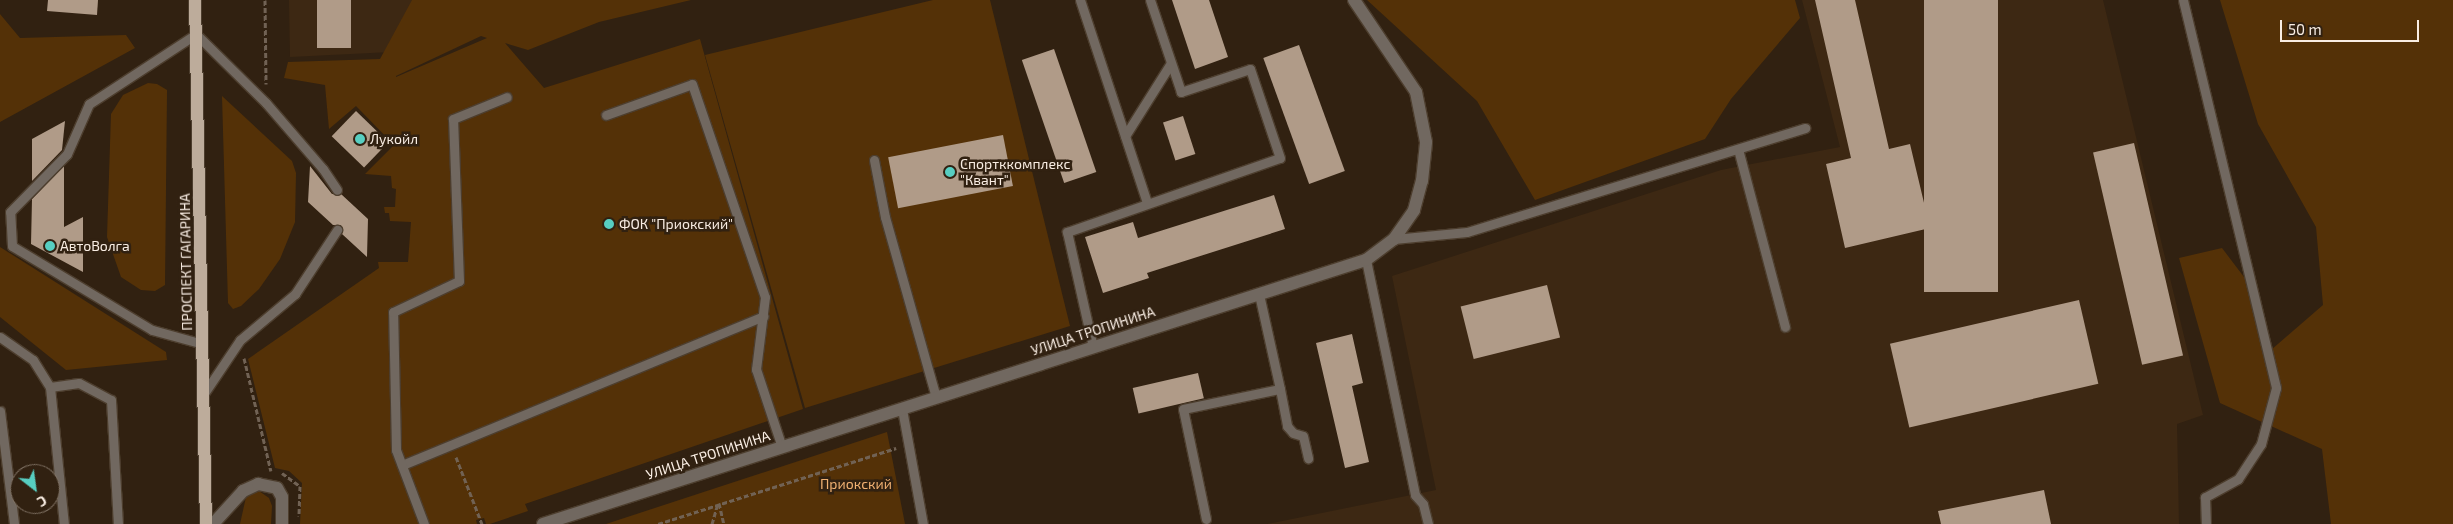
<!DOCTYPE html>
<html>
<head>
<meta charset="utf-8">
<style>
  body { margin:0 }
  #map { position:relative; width:2453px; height:524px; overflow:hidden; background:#312111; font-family:"Exo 2",sans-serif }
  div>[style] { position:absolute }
  .built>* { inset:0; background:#3d2813 }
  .green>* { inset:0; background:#543107 }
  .building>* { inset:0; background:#b09b88; transform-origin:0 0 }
  .path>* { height:3px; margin-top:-1.5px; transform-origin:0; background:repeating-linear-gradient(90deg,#716254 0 5px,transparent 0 7.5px) }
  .roads { filter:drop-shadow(1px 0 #4d3e2e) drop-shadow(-1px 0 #4d3e2e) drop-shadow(0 1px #4d3e2e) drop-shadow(0 -1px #4d3e2e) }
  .service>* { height:9px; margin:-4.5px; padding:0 4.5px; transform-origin:4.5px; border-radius:4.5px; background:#716860 }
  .minor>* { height:12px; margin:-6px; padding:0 6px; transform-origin:6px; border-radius:6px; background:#716860 }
  .primary>* { height:12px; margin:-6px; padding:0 6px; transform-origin:6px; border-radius:6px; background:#bdac9b }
  .dots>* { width:14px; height:14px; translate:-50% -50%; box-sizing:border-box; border:2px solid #312111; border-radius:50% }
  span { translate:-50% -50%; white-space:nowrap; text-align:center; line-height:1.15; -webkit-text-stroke:5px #312111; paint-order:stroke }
  .poi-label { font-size:14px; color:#f9ede3 }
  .left { translate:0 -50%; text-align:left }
  .street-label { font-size:14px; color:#f9ede3 }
  .park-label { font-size:14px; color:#f1b172 }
  .north { position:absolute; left:10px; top:464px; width:50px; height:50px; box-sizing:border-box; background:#312111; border:1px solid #817365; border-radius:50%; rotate:150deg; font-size:14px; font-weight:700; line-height:20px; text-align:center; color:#f9ede3 }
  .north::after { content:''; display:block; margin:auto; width:18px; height:22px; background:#57cec1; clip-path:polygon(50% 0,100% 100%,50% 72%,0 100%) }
  .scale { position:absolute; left:2280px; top:20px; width:139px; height:22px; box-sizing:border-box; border:2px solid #f9ede3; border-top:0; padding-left:6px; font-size:15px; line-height:18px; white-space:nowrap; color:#f9ede3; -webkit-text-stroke:4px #312111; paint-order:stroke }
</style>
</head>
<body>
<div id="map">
  <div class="built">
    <div style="clip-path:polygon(289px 0,418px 0,391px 52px,290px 57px)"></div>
    <div style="clip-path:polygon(1802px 0,2103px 0,2203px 415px,2177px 424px,2179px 524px,1267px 524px,1436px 490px,1392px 276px,1721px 170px,1840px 147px)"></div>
  </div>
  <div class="green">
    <div style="clip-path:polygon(evenodd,412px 0,691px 0,599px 22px,528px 50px,505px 43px,544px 88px,700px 39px,803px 409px,525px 504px,528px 511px,490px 524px,486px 524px,484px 518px,476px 520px,477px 524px,300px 524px,302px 483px,289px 471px,275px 468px,248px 359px,379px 268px,378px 262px,408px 262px,411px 222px,390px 221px,389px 213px,385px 213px,384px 207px,395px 207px,396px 189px,392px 188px,391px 176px,365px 174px,394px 145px,356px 106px,329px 129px,325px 85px,284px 78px,288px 62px,380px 59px,412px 0,481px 36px,487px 38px,396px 77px,396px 76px,481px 36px)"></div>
    <div style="clip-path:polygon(933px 0,990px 0,1070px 326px,805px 408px,705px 55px)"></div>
    <div style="clip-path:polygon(1367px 0,1795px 0,1800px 18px,1731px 99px,1705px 139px,1535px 200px,1477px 101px)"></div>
    <div style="clip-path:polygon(2220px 0,2453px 0,2453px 524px,2331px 524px,2322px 449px,2220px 403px,2179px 258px,2222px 248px,2244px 277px,2271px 350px,2323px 305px,2316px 227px,2258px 124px)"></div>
    <div style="clip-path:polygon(0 14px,20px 38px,126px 35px,135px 48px,0 122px)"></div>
    <div style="clip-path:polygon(148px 83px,157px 84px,167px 90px,165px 285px,155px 291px,141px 290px,121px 277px,107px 237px,111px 114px,123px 95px)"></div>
    <div style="clip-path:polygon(222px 96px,292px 161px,296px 173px,295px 222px,280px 259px,259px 289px,241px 306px,233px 309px,228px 303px)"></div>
    <div style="clip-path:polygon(0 247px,166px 352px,167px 360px,66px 370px,0 317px)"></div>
    <div style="clip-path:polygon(887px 432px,905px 524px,606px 524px)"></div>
    <div style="clip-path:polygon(259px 491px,269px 498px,272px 506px,271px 524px,240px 524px,246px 497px)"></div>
  </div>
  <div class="building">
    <div style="clip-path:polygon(48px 0,98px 0,97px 15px,47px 11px)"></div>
    <div style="left:317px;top:0;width:34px;height:48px"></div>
    <div style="clip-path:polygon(1172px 0,1209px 0,1228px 57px,1195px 69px)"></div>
    <div style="clip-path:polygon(1815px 0,1855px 0,1889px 149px,1910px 144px,1930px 228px,1845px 248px,1826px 164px,1851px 158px)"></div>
    <div style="left:1924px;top:0;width:74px;height:292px"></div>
    <div style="left:1299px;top:45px;width:134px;height:38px;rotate:70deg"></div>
    <div style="left:1054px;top:49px;width:130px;height:34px;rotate:71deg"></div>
    <div style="left:356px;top:111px;width:45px;height:35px;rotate:44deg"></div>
    <div style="left:1183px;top:116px;width:40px;height:21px;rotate:72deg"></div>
    <div style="clip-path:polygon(65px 121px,62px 150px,32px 181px,32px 139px)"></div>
    <div style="left:1003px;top:135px;width:52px;height:117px;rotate:79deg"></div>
    <div style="left:2134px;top:143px;width:218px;height:42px;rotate:77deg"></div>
    <div style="clip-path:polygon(64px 166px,64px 227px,83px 217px,83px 272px,31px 244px,32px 199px)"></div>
    <div style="clip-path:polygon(310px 166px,332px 194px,341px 194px,368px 219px,367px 257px,342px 234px,341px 225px,333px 225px,308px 202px)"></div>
    <div style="clip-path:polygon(1274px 195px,1285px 229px,1147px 273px,1149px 278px,1103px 293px,1085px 237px,1133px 222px,1138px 238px)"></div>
    <div style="left:1547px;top:285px;width:54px;height:89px;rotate:76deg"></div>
    <div style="left:2079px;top:300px;width:86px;height:194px;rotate:77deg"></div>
    <div style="clip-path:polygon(1352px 334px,1363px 383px,1352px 386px,1369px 462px,1345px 468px,1316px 343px)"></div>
    <div style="left:1198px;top:373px;width:26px;height:67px;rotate:77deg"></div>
    <div style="clip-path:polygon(2044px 490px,2051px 524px,1941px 524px,1938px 511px)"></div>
  </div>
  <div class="path">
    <div style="left:265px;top:0;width:84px;rotate:89.3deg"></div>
    <div style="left:244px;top:358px;width:116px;rotate:76.6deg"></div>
    <div style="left:456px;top:457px;width:72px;rotate:68.8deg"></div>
    <div style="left:282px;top:473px;width:22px;rotate:36deg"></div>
    <div style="left:300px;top:486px;width:30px;rotate:92deg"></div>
    <div style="left:719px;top:503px;width:22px;rotate:77deg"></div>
    <div style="left:658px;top:524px;width:250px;rotate:-17.7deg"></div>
    <div style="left:712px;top:524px;width:22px;rotate:-74deg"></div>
  </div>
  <div class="roads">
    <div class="service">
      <div style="left:1080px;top:0;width:213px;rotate:71.7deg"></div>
      <div style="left:2183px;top:0;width:399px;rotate:76.5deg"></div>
      <div style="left:2276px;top:388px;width:58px;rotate:105deg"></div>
      <div style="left:2261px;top:444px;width:42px;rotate:123.3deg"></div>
      <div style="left:2238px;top:479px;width:38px;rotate:151deg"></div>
      <div style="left:2205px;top:497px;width:27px;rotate:88deg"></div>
      <div style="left:606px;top:115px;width:91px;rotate:-19.8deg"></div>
      <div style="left:692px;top:84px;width:225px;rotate:71.1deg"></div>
      <div style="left:765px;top:297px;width:73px;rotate:97.1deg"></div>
      <div style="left:756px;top:369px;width:82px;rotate:71.6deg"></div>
      <div style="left:1125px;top:136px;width:86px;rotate:-57.8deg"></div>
      <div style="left:1738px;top:149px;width:184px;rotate:75.2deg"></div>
      <div style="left:874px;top:160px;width:58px;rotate:79.1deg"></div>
      <div style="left:885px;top:217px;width:187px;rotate:74.2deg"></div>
      <div style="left:1394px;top:239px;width:73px;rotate:-5.5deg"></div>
      <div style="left:1467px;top:232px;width:354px;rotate:-17.1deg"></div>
      <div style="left:1366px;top:260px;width:240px;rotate:78.2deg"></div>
      <div style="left:1415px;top:495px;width:12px;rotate:48deg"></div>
      <div style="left:1423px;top:504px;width:21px;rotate:76deg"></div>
      <div style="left:0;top:337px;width:40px;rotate:34.9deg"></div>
      <div style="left:33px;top:360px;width:32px;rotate:58deg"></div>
      <div style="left:50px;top:387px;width:138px;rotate:84.2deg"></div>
      <div style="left:203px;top:344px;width:53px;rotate:-164.6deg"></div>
      <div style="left:152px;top:330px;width:163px;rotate:-149deg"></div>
      <div style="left:12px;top:246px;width:34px;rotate:-93deg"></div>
      <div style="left:10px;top:212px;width:81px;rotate:-45.5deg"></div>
      <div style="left:67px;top:154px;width:55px;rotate:-66.3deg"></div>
      <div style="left:89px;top:104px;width:128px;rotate:-33.2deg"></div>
      <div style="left:196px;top:34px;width:98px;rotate:44.6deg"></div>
      <div style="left:266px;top:103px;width:87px;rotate:49.2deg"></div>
      <div style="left:323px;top:169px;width:25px;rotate:56deg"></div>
      <div style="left:1093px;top:347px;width:118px;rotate:-102.7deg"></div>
      <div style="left:1067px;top:232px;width:225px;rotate:-19.2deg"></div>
      <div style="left:1280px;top:158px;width:94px;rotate:-108.6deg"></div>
      <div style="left:1250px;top:69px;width:73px;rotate:161.6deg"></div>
      <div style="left:1181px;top:92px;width:97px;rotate:-108.6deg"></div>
      <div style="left:50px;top:387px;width:29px;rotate:-8deg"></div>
      <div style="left:79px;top:383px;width:36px;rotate:28deg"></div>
      <div style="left:111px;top:400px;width:124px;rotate:86.8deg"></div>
      <div style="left:1280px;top:389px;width:38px;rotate:79deg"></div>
      <div style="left:1287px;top:426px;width:9px;rotate:49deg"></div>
      <div style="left:1293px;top:433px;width:10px;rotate:17deg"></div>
      <div style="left:1303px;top:436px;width:23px;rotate:77deg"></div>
      <div style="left:203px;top:395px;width:66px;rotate:-56.1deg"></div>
      <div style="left:240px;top:340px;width:72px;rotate:-39.9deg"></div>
      <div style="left:295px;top:294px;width:77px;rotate:-56.7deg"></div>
      <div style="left:902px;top:409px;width:117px;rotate:79.7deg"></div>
      <div style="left:0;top:411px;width:114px;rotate:82.9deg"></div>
      <div style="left:402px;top:465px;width:391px;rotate:-22.4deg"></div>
      <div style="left:1206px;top:519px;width:112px;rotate:-101.8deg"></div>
      <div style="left:1183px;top:409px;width:99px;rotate:-11.7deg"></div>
      <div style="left:1280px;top:389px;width:97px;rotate:-102.5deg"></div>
      <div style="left:424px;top:524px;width:79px;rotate:-110.7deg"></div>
      <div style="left:396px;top:450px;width:138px;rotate:-91.2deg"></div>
      <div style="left:393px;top:312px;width:73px;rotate:-25.2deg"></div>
      <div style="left:459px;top:281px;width:162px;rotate:-92.1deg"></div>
      <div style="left:453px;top:119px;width:58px;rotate:-22.2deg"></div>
    </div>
    <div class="minor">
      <div style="left:213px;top:524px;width:45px;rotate:-47.7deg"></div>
      <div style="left:243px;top:491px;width:17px;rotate:-25deg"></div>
      <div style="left:258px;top:484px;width:19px;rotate:12deg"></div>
      <div style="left:277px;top:488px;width:10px;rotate:61deg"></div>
      <div style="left:282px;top:497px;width:27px;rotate:90deg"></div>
      <div style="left:543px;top:524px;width:864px;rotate:-17.79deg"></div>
      <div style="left:1366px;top:260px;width:35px;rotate:-37deg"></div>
      <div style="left:1394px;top:239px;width:35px;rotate:-55deg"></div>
      <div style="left:1414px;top:210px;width:30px;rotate:-75deg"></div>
      <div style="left:1422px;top:181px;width:39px;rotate:-84deg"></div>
      <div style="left:1426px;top:142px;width:51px;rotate:-101.3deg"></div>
      <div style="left:1416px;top:92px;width:111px;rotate:-124deg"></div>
    </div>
    <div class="primary">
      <div style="left:195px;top:0;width:524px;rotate:88.8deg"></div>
    </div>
  </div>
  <div class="dots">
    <div style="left:360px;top:139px;background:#57cec1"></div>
    <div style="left:950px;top:172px;background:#57cec1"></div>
    <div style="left:609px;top:224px;background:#57cec1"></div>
    <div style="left:50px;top:246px;background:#57cec1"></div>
  </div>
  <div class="poi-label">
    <span class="left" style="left:370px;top:139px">Лукойл</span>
    <span class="left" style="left:960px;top:172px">Спортккомплекс<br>"Квант"</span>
    <span class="left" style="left:619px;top:224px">ФОК "Приокский"</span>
    <span class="left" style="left:60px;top:246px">АвтоВолга</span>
  </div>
  <div class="street-label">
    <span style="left:186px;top:262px;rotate:-91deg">ПРОСПЕКТ ГАГАРИНА</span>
    <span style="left:1093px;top:331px;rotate:-18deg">УЛИЦА ТРОПИНИНА</span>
    <span style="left:708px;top:455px;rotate:-18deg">УЛИЦА ТРОПИНИНА</span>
  </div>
  <div class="park-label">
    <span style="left:856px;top:484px">Приокский</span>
  </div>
  <div class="north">С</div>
  <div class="scale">50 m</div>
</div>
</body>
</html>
